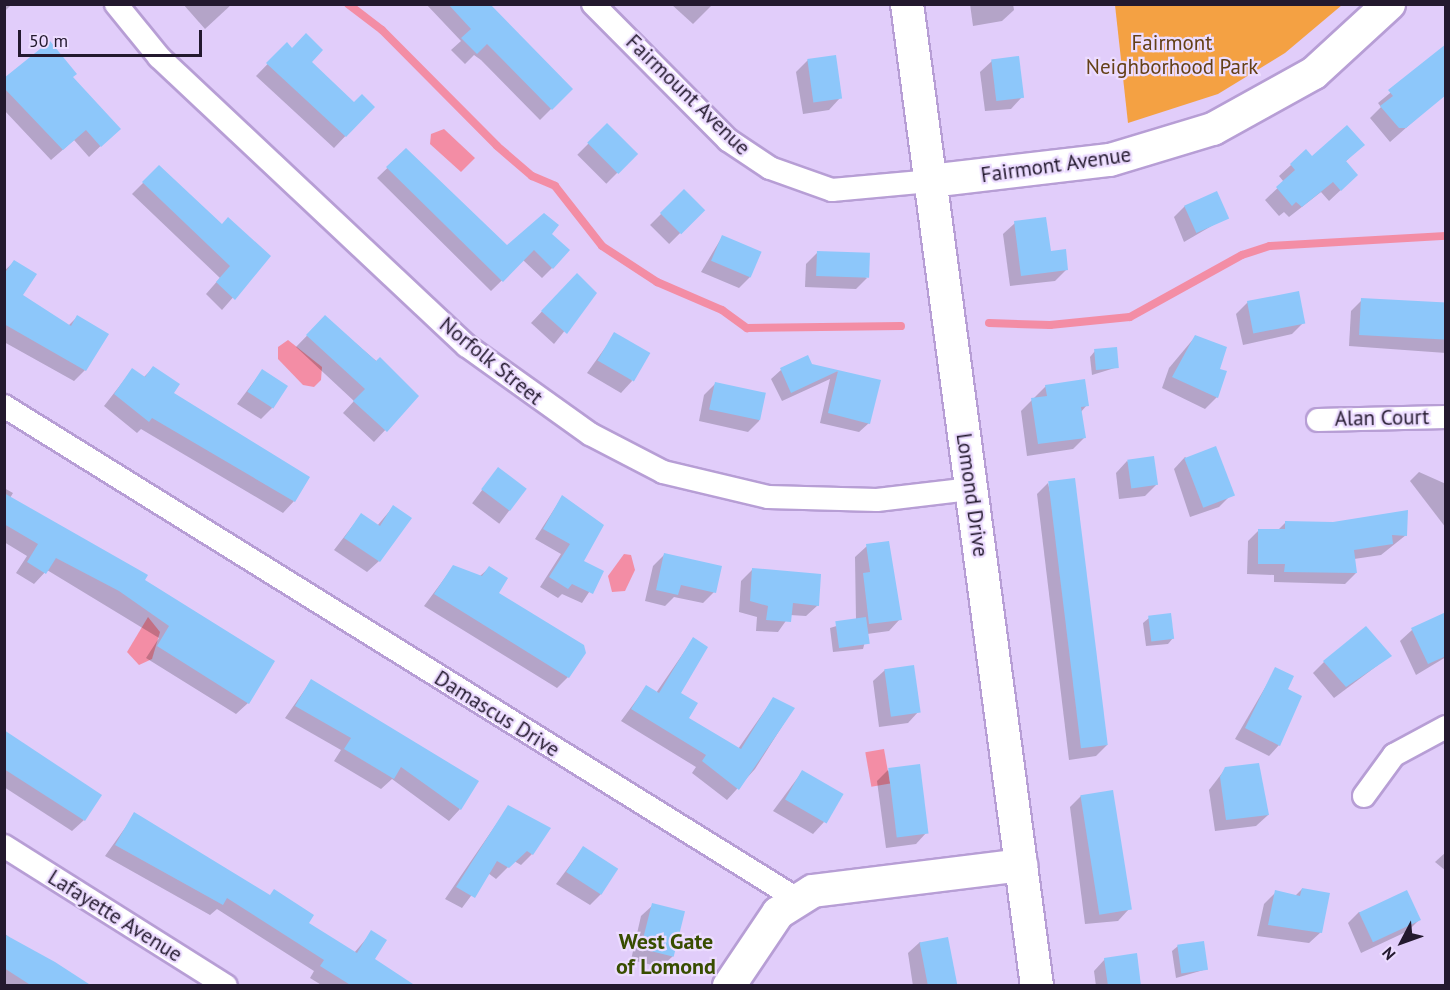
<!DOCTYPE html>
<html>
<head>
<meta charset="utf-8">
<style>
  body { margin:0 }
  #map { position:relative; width:1450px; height:990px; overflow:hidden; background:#e1cdfa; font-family:"PT Sans",sans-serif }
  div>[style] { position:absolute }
  .green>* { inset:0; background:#f4a143 }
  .water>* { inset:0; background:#f38da5; transform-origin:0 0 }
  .shadow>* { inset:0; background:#0003; transform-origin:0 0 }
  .stream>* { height:8px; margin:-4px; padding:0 4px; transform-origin:4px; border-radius:4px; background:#f38da5 }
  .building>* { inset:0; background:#8dc7fa; transform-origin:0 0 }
  .roads { filter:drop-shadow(2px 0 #b79ed5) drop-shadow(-2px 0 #b79ed5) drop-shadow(0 2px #b79ed5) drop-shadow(0 -2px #b79ed5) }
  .street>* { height:22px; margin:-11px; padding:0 11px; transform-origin:11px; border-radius:11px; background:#fff }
  .secondary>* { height:32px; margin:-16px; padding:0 16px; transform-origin:16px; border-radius:16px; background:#fff }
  span { translate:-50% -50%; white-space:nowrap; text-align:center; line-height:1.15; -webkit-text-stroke:4.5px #ecdcff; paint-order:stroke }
  .park-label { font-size:21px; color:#644017 }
  .street-label { font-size:21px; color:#23192e }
  .neighbourhood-label { font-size:22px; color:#384d00; font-weight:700 }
  .frame { position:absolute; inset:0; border:6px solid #23192e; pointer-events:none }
  .north { position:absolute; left:1372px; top:912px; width:60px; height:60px; -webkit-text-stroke:4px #ecdcff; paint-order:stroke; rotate:229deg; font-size:16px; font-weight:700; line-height:24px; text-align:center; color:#23192e }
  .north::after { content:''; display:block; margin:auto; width:21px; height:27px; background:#23192e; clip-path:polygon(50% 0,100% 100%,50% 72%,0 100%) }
  .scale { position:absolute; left:18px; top:30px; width:184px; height:27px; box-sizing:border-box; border:3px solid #23192e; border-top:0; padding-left:8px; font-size:18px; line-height:21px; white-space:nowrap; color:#23192e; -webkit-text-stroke:4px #ecdcff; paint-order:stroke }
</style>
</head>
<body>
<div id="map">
  <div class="green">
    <div style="clip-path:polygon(1115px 5px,1115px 4px,1342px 5px,1285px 53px,1218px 94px,1128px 123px)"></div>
  </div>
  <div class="water">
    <div style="clip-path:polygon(444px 129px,475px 158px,461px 172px,430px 144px,431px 134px)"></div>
    <div style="clip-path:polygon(288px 340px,322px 367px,321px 380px,314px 387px,303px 385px,278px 359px,278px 347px)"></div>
    <div style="clip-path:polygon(624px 554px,631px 555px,635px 570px,625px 591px,612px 592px,608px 576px)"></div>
    <div style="clip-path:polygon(148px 617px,160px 632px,152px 659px,139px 665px,127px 652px)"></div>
    <div style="left:884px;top:749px;width:35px;height:19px;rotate:80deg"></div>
  </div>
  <div class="shadow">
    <div style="clip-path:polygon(4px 4px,12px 4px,4px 12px)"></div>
    <div style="clip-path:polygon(183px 4px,232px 4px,205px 29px)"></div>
    <div style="clip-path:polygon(426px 4px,487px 4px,571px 89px,540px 120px,481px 60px,474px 55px,465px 64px,451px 50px,461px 41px)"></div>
    <div style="clip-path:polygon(671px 4px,713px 4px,693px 24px)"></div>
    <div style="clip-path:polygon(970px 4px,1013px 4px,1014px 10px,1002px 21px,973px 26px)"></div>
    <div style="clip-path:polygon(287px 44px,354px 104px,373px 107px,334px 148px,256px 76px)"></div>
    <div style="clip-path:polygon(1446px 47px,1433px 104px,1390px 142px,1370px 118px,1381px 107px,1378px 103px)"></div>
    <div style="clip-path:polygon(808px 60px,840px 98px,829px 110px,803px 114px,796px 72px)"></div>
    <div style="clip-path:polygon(992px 61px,1022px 97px,1011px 109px,985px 111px,980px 72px)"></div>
    <div style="clip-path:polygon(71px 77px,108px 139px,89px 157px,74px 140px,51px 160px,4px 110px,4px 80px)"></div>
    <div style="left:607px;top:125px;width:41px;height:42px;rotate:45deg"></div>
    <div style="clip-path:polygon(1363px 145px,1345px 162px,1345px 186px,1329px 201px,1321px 192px,1289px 217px,1284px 212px,1279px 216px,1265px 200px,1284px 182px,1279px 176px,1291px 165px)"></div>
    <div style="clip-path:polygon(406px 150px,507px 247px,550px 234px,552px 268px,542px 278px,523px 260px,491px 291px,377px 178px)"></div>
    <div style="clip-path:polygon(159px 167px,221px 226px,269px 256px,222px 310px,206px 294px,220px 278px,132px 194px)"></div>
    <div style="left:684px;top:191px;width:27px;height:48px;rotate:45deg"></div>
    <div style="clip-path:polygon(1185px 206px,1227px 217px,1184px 242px,1174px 217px)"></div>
    <div style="clip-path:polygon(1015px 223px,1067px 269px,1055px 281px,1010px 286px,1003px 234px)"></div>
    <div style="clip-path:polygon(722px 237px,750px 277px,739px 288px,701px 272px)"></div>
    <div style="clip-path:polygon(817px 253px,867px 278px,856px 289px,805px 287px,806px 264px)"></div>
    <div style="clip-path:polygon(14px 262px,21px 295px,68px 326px,77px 317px,85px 370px,74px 381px,4px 342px,4px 271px)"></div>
    <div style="clip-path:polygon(566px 286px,595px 293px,554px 344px,531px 323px)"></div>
    <div style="clip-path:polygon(1362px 300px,1446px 307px,1446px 353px,1349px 346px,1351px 311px)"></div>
    <div style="clip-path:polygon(1248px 302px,1303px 323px,1292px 334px,1243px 345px,1236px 314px)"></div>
    <div style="clip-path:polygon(325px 317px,417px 396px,374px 442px,343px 413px,354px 401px,296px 347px)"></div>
    <div style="clip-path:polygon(615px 334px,632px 381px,621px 393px,587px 373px)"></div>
    <div style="clip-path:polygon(1195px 337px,1218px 370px,1217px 397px,1205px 409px,1162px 388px,1169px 368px)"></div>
    <div style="clip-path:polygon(1095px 351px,1118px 367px,1092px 375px,1090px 357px)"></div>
    <div style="clip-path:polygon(811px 365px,879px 381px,869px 423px,859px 432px,820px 423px,830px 379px,782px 401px,771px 379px,781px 370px)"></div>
    <div style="clip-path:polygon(153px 368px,172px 393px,294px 501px,283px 513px,141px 429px,137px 433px,104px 406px,132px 370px,143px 378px)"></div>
    <div style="clip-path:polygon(262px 371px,272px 408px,261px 419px,237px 404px)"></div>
    <div style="clip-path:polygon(716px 383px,765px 394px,759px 421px,748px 432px,699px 421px,704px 395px)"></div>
    <div style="clip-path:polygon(1046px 386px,1087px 405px,1080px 413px,1084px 438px,1073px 449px,1027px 456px,1021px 411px)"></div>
    <div style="clip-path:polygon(1185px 457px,1231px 495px,1219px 507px,1190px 517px,1174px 469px)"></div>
    <div style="clip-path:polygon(1127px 461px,1156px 485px,1145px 496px,1119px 499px,1116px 473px)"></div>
    <div style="left:498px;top:469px;width:34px;height:43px;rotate:37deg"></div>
    <div style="clip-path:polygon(1419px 472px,1446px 484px,1446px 528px,1410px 481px)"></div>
    <div style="clip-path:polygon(1048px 483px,1107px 745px,1096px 756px,1069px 760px,1037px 494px)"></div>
    <div style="clip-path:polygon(4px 488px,13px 493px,10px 498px,143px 581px,248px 703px,236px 714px,146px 658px,159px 638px,47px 570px,34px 584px,16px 573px,27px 556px,4px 542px)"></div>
    <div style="clip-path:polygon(562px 497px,582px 562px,602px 572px,582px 603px,562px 594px,558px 598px,540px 587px,561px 554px,535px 539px)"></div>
    <div style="clip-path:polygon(393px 507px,379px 561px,367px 572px,334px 550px,361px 515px,377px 526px)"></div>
    <div style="clip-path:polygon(1286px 522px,1406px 535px,1381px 555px,1354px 559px,1356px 573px,1345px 584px,1274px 582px,1274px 575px,1247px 574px,1248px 541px,1259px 530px,1277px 531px)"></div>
    <div style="clip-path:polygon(867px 546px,900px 619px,889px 631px,867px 634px,863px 649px,833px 652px,830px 628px,856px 620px,855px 557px)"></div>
    <div style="clip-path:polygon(665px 554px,714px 592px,703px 603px,674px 597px,665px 606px,645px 601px,653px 566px)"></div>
    <div style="clip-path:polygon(453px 567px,480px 576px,489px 568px,497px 593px,568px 677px,557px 688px,424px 606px)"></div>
    <div style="clip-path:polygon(752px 570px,818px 605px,806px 616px,790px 615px,778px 632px,756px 631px,757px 617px,739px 612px,741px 581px)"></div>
    <div style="clip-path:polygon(1446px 616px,1446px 657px,1416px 675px,1400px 641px,1412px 630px)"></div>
    <div style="clip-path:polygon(1149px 618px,1173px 638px,1168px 644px,1146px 646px,1143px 623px)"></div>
    <div style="clip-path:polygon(693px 639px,678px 693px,687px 718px,738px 749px,773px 699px,793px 709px,755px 769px,727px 800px,692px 773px,696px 767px,621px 721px,646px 687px,656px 693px)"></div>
    <div style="clip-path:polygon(1390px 656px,1334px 698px,1313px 673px,1324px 662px)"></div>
    <div style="clip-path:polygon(1276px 669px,1286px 690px,1279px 745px,1269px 756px,1235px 739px)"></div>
    <div style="clip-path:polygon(885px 670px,919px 711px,908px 723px,879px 727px,873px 681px)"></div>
    <div style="clip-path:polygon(311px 681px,460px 809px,449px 821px,392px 779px,381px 789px,334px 761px,341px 750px,285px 718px)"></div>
    <div style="clip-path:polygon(4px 733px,84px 820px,72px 831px,4px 787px)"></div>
    <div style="clip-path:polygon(1226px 768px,1268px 815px,1256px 826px,1215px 831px,1209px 790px)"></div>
    <div style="clip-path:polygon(888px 770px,927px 832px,916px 844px,886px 848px,877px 781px)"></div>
    <div style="clip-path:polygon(802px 772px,824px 822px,813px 834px,773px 811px)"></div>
    <div style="clip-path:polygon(1081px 796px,1129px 909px,1118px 921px,1085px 924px,1070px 807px)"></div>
    <div style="clip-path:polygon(508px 807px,532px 854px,521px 865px,514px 861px,496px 879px,488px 873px,462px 908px,445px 899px)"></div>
    <div style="clip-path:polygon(135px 814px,354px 953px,372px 932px,373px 959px,414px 986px,323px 986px,310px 978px,314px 971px,217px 909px,210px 915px,105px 856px)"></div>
    <div style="clip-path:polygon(583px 848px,601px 894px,590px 905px,556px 884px)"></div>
    <div style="clip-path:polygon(1446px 852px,1446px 871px,1435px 862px)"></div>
    <div style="clip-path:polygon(1302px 889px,1321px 932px,1309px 943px,1257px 936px,1264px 904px,1276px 892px,1295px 896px)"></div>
    <div style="clip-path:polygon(653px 905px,673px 956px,661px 967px,631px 960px,641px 916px)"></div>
    <div style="clip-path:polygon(1359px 912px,1419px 920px,1408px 931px,1361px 953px,1348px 923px)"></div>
    <div style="clip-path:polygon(4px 933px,17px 944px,74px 986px,4px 986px)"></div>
    <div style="clip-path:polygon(920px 942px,956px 983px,953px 986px,913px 986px,908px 953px)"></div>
    <div style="clip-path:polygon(1178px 946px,1207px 969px,1176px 978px,1172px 951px)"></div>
    <div style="clip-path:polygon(1105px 959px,1140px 986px,1096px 986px,1094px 971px)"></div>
  </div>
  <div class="stream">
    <div style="left:348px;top:4px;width:43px;rotate:37.4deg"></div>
    <div style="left:382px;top:30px;width:163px;rotate:45.2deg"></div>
    <div style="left:497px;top:146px;width:46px;rotate:40.6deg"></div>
    <div style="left:532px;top:176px;width:25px;rotate:23deg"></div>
    <div style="left:555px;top:186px;width:76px;rotate:51.9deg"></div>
    <div style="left:602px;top:246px;width:66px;rotate:33.2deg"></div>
    <div style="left:657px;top:282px;width:71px;rotate:23.3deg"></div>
    <div style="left:722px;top:310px;width:31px;rotate:36deg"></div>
    <div style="left:747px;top:328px;width:154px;rotate:-0.7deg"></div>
    <div style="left:989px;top:323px;width:61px;rotate:1.9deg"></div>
    <div style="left:1050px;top:325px;width:80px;rotate:-5.7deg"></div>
    <div style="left:1130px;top:317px;width:128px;rotate:-29deg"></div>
    <div style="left:1242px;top:255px;width:29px;rotate:-18deg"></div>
    <div style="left:1270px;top:246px;width:176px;rotate:-3.3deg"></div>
  </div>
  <div class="building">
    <div style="clip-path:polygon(448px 4px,490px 4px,573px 89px,552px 110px,492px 49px,487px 44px,477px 54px,461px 38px,471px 29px)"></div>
    <div style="clip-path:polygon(306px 33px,323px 50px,312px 62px,354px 102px,362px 94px,375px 107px,346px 137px,266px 63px,287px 42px,292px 48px)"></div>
    <div style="clip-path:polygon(50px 41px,77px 74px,73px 77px,121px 129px,101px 147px,86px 130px,63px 150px,4px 88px,4px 78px)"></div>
    <div style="clip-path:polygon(1446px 44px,1446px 95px,1406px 128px,1399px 128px,1380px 106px,1393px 96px,1388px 90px)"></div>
    <div style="left:836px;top:55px;width:44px;height:29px;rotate:82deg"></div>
    <div style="left:1019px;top:56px;width:42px;height:28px;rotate:83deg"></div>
    <div style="left:607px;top:123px;width:44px;height:28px;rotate:45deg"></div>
    <div style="clip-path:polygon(1347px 125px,1365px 145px,1346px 161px,1358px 175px,1341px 191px,1333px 182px,1302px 207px,1296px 202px,1292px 206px,1276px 187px,1295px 170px,1290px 164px,1306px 149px,1312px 156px)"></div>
    <div style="clip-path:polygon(406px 148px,507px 245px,544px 213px,559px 225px,552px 234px,570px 250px,553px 269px,534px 250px,503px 282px,386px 167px)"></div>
    <div style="clip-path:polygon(159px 165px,222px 224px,228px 217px,271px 256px,235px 300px,216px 282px,230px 266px,142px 182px)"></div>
    <div style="left:684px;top:189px;width:30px;height:34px;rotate:45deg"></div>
    <div style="left:1217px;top:191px;width:30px;height:36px;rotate:66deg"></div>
    <div style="clip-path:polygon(1046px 217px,1051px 251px,1066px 249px,1068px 270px,1021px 276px,1014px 221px)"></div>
    <div style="left:722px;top:235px;width:43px;height:28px;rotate:23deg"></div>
    <div style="left:817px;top:251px;width:53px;height:25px;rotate:2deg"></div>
    <div style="clip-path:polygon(14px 260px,37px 274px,23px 295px,71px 326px,77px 315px,109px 334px,86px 371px,4px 324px,4px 274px)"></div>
    <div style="clip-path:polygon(577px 273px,597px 293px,567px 334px,541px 311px)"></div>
    <div style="left:1299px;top:291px;width:33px;height:53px;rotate:79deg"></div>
    <div style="left:1361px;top:298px;width:85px;height:37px;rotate:3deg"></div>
    <div style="clip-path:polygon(325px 315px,376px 361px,380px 357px,419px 396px,387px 432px,353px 401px,365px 389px,306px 335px)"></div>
    <div style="left:614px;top:332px;width:42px;height:33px;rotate:30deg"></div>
    <div style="clip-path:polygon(1195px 335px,1227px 347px,1220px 369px,1227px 371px,1218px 398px,1172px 377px)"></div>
    <div style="left:1117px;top:347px;width:21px;height:23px;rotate:85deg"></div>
    <div style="clip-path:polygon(808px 355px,812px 364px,881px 380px,870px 424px,828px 413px,838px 371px,791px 393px,780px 368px)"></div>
    <div style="clip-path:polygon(153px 366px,180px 384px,174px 393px,310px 477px,295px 502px,152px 418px,149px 422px,114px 394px,132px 368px,145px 377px)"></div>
    <div style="left:262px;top:369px;width:31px;height:27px;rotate:33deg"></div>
    <div style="clip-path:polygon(1085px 379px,1089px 406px,1081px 407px,1086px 438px,1038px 444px,1031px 398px,1047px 396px,1045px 385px)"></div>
    <div style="left:715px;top:382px;width:52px;height:28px;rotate:12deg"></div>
    <div style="left:1216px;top:446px;width:53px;height:34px;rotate:69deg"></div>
    <div style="left:1154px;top:456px;width:29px;height:27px;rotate:82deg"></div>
    <div style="left:498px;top:467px;width:36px;height:28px;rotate:37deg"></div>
    <div style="left:1075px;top:478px;width:269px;height:27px;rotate:83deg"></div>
    <div style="clip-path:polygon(4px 493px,148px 575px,145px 580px,275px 661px,249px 704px,157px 646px,169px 626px,119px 591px,56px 558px,46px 574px,27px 562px,38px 544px,4px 524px)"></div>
    <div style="clip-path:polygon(562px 495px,604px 525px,584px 561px,604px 571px,593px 594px,572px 584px,568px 589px,549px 577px,570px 544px,543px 529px)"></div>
    <div style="clip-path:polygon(393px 505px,412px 518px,380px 562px,344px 538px,361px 513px,380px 526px)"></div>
    <div style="clip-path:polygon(1408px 510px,1407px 536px,1392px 535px,1393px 544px,1354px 550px,1357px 573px,1284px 572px,1285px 564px,1258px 564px,1258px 529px,1285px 529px,1285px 521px,1333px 522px)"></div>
    <div style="clip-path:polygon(889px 541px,902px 620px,869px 624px,863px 573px,870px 572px,866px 544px)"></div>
    <div style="clip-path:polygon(664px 553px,722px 566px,716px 593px,681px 585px,678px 595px,656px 590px)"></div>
    <div style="clip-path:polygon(453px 565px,482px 576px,489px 566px,508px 578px,499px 593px,584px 645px,586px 653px,569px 678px,434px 594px)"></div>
    <div style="clip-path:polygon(752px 568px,821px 574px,819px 606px,793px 603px,791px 622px,766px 620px,768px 606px,750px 601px)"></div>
    <div style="clip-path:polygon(1446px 612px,1446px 656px,1428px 664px,1411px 628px)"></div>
    <div style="left:1171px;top:613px;width:26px;height:23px;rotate:83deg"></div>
    <div style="left:866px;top:617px;width:27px;height:31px;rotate:82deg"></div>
    <div style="clip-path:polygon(1366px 626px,1392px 656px,1346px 687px,1323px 661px)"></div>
    <div style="clip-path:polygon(693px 637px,708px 647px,681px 693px,698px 703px,689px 718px,741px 749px,773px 697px,795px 708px,739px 790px,702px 761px,706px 755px,631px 709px,646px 685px,659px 693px)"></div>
    <div style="left:914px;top:665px;width:48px;height:30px;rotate:82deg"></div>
    <div style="clip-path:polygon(1275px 667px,1294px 676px,1288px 689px,1302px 696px,1280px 746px,1245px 728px)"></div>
    <div style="clip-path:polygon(311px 679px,479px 781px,461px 810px,401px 767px,394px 779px,344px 749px,351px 738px,295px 706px)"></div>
    <div style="clip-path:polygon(4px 730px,102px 795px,85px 821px,4px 769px)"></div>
    <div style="clip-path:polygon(1259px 763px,1269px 815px,1226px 820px,1220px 777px,1225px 767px)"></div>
    <div style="left:920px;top:764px;width:70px;height:32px;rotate:83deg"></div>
    <div style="left:802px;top:770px;width:48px;height:34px;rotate:30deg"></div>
    <div style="left:1113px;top:790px;width:121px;height:33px;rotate:81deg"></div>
    <div style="clip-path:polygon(508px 805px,551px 828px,533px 855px,527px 851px,509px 868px,497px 861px,475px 898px,456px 887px)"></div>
    <div style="clip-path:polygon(134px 812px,270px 895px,274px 889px,314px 915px,309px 923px,357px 953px,371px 930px,387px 940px,375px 959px,416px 986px,352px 986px,320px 966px,324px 960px,227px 898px,223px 905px,115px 845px)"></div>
    <div style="left:583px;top:846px;width:42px;height:31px;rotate:33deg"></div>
    <div style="clip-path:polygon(1302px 888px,1330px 893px,1322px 933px,1268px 925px,1275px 890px,1300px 896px)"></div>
    <div style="left:1407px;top:890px;width:33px;height:53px;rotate:65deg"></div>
    <div style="left:652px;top:903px;width:34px;height:47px;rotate:14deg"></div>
    <div style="clip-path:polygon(4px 934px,55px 962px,92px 986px,32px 986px,4px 968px)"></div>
    <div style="left:948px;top:937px;width:48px;height:29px;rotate:79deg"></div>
    <div style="left:1204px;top:941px;width:29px;height:27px;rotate:82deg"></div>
    <div style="clip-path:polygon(1137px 953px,1141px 986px,1108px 986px,1104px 958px)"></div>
  </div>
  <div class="roads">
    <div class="street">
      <div style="left:116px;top:4px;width:68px;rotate:50.9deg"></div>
      <div style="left:159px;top:57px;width:422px;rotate:43.2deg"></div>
      <div style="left:467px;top:346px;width:151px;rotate:35.6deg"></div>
      <div style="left:590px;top:434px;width:82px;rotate:27.5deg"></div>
      <div style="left:663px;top:472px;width:108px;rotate:13.4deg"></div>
      <div style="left:768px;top:497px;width:109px;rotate:1.6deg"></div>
      <div style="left:877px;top:500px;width:95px;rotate:-6.7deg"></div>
      <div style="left:593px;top:4px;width:192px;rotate:45.2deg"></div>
      <div style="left:728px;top:140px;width:50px;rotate:33.7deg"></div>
      <div style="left:770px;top:168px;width:66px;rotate:19.5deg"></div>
      <div style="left:832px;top:190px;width:98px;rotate:-5.2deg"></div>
      <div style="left:4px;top:406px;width:934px;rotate:31.87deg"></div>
      <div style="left:1318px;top:420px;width:128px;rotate:-1.3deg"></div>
      <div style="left:1364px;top:796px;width:51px;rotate:-53.8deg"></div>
      <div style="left:1394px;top:755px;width:59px;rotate:-28.3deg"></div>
      <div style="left:4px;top:846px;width:262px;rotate:32.2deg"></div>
    </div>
    <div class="secondary">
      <div style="left:907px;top:4px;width:991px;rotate:82.46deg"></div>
      <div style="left:930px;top:181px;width:181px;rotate:-6.7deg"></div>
      <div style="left:1110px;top:160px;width:108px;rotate:-16.8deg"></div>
      <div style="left:1213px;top:129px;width:115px;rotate:-29deg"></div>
      <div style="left:1314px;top:73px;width:102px;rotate:-42.6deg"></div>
      <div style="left:729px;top:986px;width:88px;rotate:-56.1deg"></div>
      <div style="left:778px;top:913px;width:41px;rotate:-32.2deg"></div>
      <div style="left:813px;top:891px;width:210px;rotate:-7.1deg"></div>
    </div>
  </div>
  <div class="park-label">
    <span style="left:1172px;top:55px">Fairmont<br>Neighborhood Park</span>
  </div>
  <div class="street-label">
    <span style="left:688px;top:95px;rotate:44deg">Fairmount Avenue</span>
    <span style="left:1056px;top:165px;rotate:-8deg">Fairmont Avenue</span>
    <span style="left:491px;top:361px;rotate:39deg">Norfolk Street</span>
    <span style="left:1382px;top:418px;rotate:-1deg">Alan Court</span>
    <span style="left:972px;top:495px;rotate:82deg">Lomond Drive</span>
    <span style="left:497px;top:714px;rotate:32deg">Damascus Drive</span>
    <span style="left:115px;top:916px;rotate:32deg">Lafayette Avenue</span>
  </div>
  <div class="neighbourhood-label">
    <span style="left:666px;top:954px">West Gate<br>of Lomond</span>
  </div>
  <div class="frame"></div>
  <div class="north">N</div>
  <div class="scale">50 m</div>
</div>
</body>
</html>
